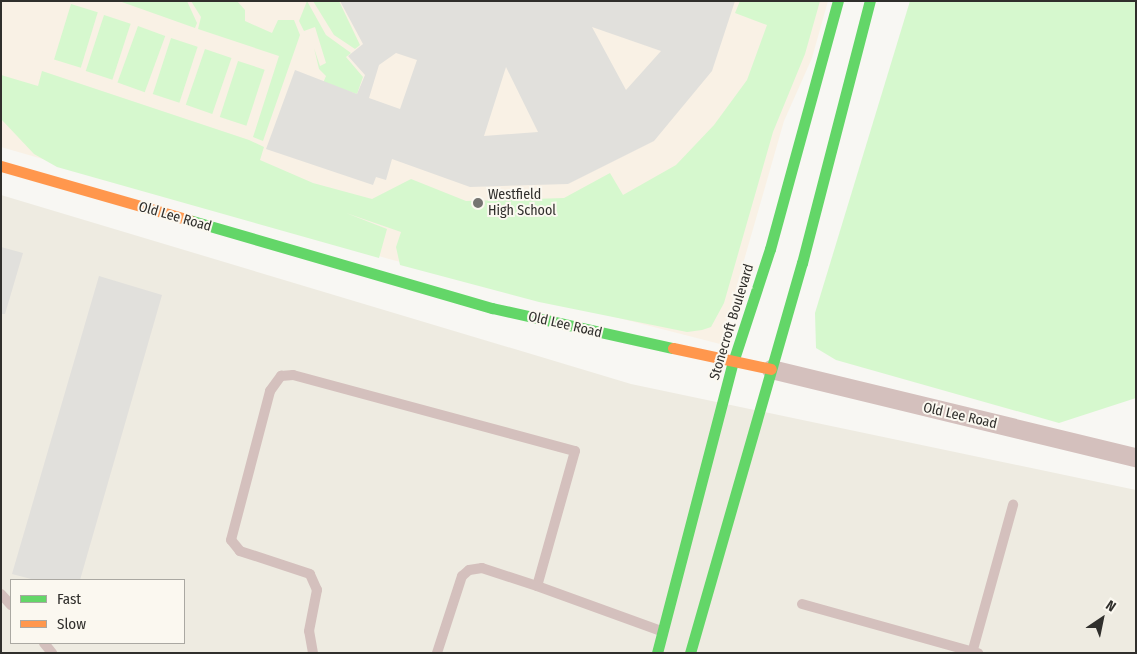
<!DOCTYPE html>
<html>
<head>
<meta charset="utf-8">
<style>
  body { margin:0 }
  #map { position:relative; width:1137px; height:654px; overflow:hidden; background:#f8f7f3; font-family:"Fira Sans Condensed",sans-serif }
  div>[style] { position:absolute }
  .built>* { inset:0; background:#eeebe1 }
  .education>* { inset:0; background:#f9f1e5 }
  .green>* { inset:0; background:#d6f8ce; transform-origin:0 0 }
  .building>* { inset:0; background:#e1e0dc }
  .lane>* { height:10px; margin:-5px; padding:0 5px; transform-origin:5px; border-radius:5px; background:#d4c0bd }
  .street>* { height:19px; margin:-9.5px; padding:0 9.5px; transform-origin:9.5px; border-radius:9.5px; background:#d4c0bd }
  .fast>* { height:11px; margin:-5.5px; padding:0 5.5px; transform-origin:5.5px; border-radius:5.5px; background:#63d668 }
  .slow>* { height:11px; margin:-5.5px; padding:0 5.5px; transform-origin:5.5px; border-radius:5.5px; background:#ff974d }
  .dots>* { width:14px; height:14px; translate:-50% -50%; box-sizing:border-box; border:2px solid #fbf8f0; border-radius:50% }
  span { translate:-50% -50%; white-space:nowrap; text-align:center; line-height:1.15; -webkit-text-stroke:4px #fbf8f0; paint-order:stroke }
  .poi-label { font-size:14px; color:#302f2c }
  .left { translate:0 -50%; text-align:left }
  .street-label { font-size:14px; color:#302f2c }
  .frame { position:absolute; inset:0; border:2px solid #302f2c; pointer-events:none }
  .legend { position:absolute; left:10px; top:579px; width:175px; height:65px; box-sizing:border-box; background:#fbf8f0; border:1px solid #aaa8a2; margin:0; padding:6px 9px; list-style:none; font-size:15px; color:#302f2c }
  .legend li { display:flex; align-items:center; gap:10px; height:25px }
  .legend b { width:25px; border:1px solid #aaa8a2 }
  .north { position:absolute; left:1077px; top:594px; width:50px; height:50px; -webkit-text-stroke:4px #fbf8f0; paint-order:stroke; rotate:34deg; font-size:14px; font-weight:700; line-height:20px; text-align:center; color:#302f2c }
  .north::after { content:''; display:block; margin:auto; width:18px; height:22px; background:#302f2c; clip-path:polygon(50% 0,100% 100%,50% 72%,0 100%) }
</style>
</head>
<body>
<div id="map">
  <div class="built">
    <div style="clip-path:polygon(evenodd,1px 195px,631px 384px,1136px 490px,1136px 653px,1px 653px,1px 195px,11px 580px,184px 580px,184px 643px,11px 643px,11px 580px)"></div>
  </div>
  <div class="education">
    <div style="clip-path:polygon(1px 1px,828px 1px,812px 58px,784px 121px,720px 344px,389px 259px,1px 147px)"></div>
  </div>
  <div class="green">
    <div style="clip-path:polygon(119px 1px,187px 1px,197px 23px,195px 28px)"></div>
    <div style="clip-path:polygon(191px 1px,237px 1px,245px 10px,245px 21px,272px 33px,278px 20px,294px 20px,300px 35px,263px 141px,253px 137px,279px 56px,198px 29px,201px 17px)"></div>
    <div style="clip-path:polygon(307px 1px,326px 35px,351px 53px,346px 57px,363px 77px,357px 94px,323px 83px,326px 76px,319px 69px,314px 48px,320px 66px,326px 63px,315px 27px,304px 31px,299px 21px)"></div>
    <div style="clip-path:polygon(313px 1px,339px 1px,360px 45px,355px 49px,334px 35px)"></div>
    <div style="clip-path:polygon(740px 1px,820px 1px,805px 54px,773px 132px,724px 303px,711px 327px,702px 330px,687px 332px,539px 302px,400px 265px,396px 247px,401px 232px,346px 213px,387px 229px,379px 258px,57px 167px,34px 154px,1px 119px,1px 75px,38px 86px,42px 71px,249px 140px,264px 147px,260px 160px,313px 183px,372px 199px,411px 179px,466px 201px,564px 198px,610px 173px,623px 195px,676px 165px,714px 125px,747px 80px,767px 25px,735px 13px)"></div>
    <div style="clip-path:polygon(910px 1px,1136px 1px,1136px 398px,1059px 423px,836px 360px,816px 348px,815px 313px)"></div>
    <div style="left:71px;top:4px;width:28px;height:58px;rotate:17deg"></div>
    <div style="left:104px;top:15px;width:28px;height:59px;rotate:18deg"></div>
    <div style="left:138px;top:26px;width:29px;height:60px;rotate:20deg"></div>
    <div style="left:171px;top:38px;width:28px;height:59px;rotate:18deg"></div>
    <div style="left:205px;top:49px;width:28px;height:59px;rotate:19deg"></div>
    <div style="left:238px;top:61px;width:28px;height:59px;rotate:18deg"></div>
  </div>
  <div class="building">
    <div style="clip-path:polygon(evenodd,340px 1px,735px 1px,712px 71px,654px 141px,568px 184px,470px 187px,392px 159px,386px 180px,376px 177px,373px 185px,266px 149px,295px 70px,357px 94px,365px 75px,348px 56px,363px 44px,340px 1px,592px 27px,661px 51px,626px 90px,592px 27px,340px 1px,396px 53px,417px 60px,400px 109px,369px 98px,379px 65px,396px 53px,340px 1px,506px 67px,538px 132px,484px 136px,506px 67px)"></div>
    <div style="clip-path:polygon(1px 247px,23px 253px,5px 314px,1px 314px)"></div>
    <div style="clip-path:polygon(99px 276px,162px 295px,80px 580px,35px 580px,12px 574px)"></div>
  </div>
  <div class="lane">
    <div style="left:537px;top:586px;width:132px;rotate:19.9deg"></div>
    <div style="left:1px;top:594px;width:15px;rotate:48deg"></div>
    <div style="left:802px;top:604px;width:183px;rotate:15.6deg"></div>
    <div style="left:44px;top:643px;width:13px;rotate:51deg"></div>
    <div style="left:313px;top:653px;width:22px;rotate:-100deg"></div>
    <div style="left:309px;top:631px;width:42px;rotate:-79deg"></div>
    <div style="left:317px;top:590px;width:17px;rotate:-114deg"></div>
    <div style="left:310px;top:574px;width:74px;rotate:-161.8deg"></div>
    <div style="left:240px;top:551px;width:14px;rotate:-129deg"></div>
    <div style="left:231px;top:540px;width:154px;rotate:-75.3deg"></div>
    <div style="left:270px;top:391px;width:19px;rotate:-54deg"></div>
    <div style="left:281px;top:376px;width:12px;rotate:-5deg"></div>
    <div style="left:293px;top:375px;width:292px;rotate:15.1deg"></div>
    <div style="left:575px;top:451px;width:140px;rotate:105.7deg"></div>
    <div style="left:537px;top:586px;width:58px;rotate:-161.9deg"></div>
    <div style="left:482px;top:568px;width:13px;rotate:171deg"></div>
    <div style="left:469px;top:570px;width:9px;rotate:139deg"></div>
    <div style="left:462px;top:576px;width:81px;rotate:108deg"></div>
    <div style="left:972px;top:653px;width:154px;rotate:-74.5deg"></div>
  </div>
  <div class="street">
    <div style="left:771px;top:369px;width:375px;rotate:13.6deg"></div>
  </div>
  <div class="fast">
    <div style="left:189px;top:220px;width:316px;rotate:16.2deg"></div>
    <div style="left:492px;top:308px;width:185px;rotate:12.5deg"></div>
    <div style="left:657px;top:653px;width:301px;rotate:-75.4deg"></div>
    <div style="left:733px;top:362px;width:119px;rotate:-71.9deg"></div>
    <div style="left:770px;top:249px;width:257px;rotate:-74.7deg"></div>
    <div style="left:690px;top:653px;width:406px;rotate:-74deg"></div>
    <div style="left:802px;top:263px;width:271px;rotate:-75.5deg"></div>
  </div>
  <div class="slow">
    <div style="left:1px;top:166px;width:196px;rotate:16deg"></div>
    <div style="left:673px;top:348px;width:100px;rotate:12.1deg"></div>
  </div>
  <div class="dots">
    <div style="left:478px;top:203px;background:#767572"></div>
  </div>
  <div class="poi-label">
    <span class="left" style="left:488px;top:203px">Westfield<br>High School</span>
  </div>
  <div class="street-label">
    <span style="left:175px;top:217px;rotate:16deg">Old Lee Road</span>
    <span style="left:732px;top:322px;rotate:-73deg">Stonecroft Boulevard</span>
    <span style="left:565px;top:325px;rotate:13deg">Old Lee Road</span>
    <span style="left:960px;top:416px;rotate:13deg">Old Lee Road</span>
  </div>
  <div class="frame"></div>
  <ul class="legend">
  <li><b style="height:6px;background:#63d668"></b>Fast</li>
  <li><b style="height:6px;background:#ff974d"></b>Slow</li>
  </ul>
  <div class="north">N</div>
</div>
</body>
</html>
